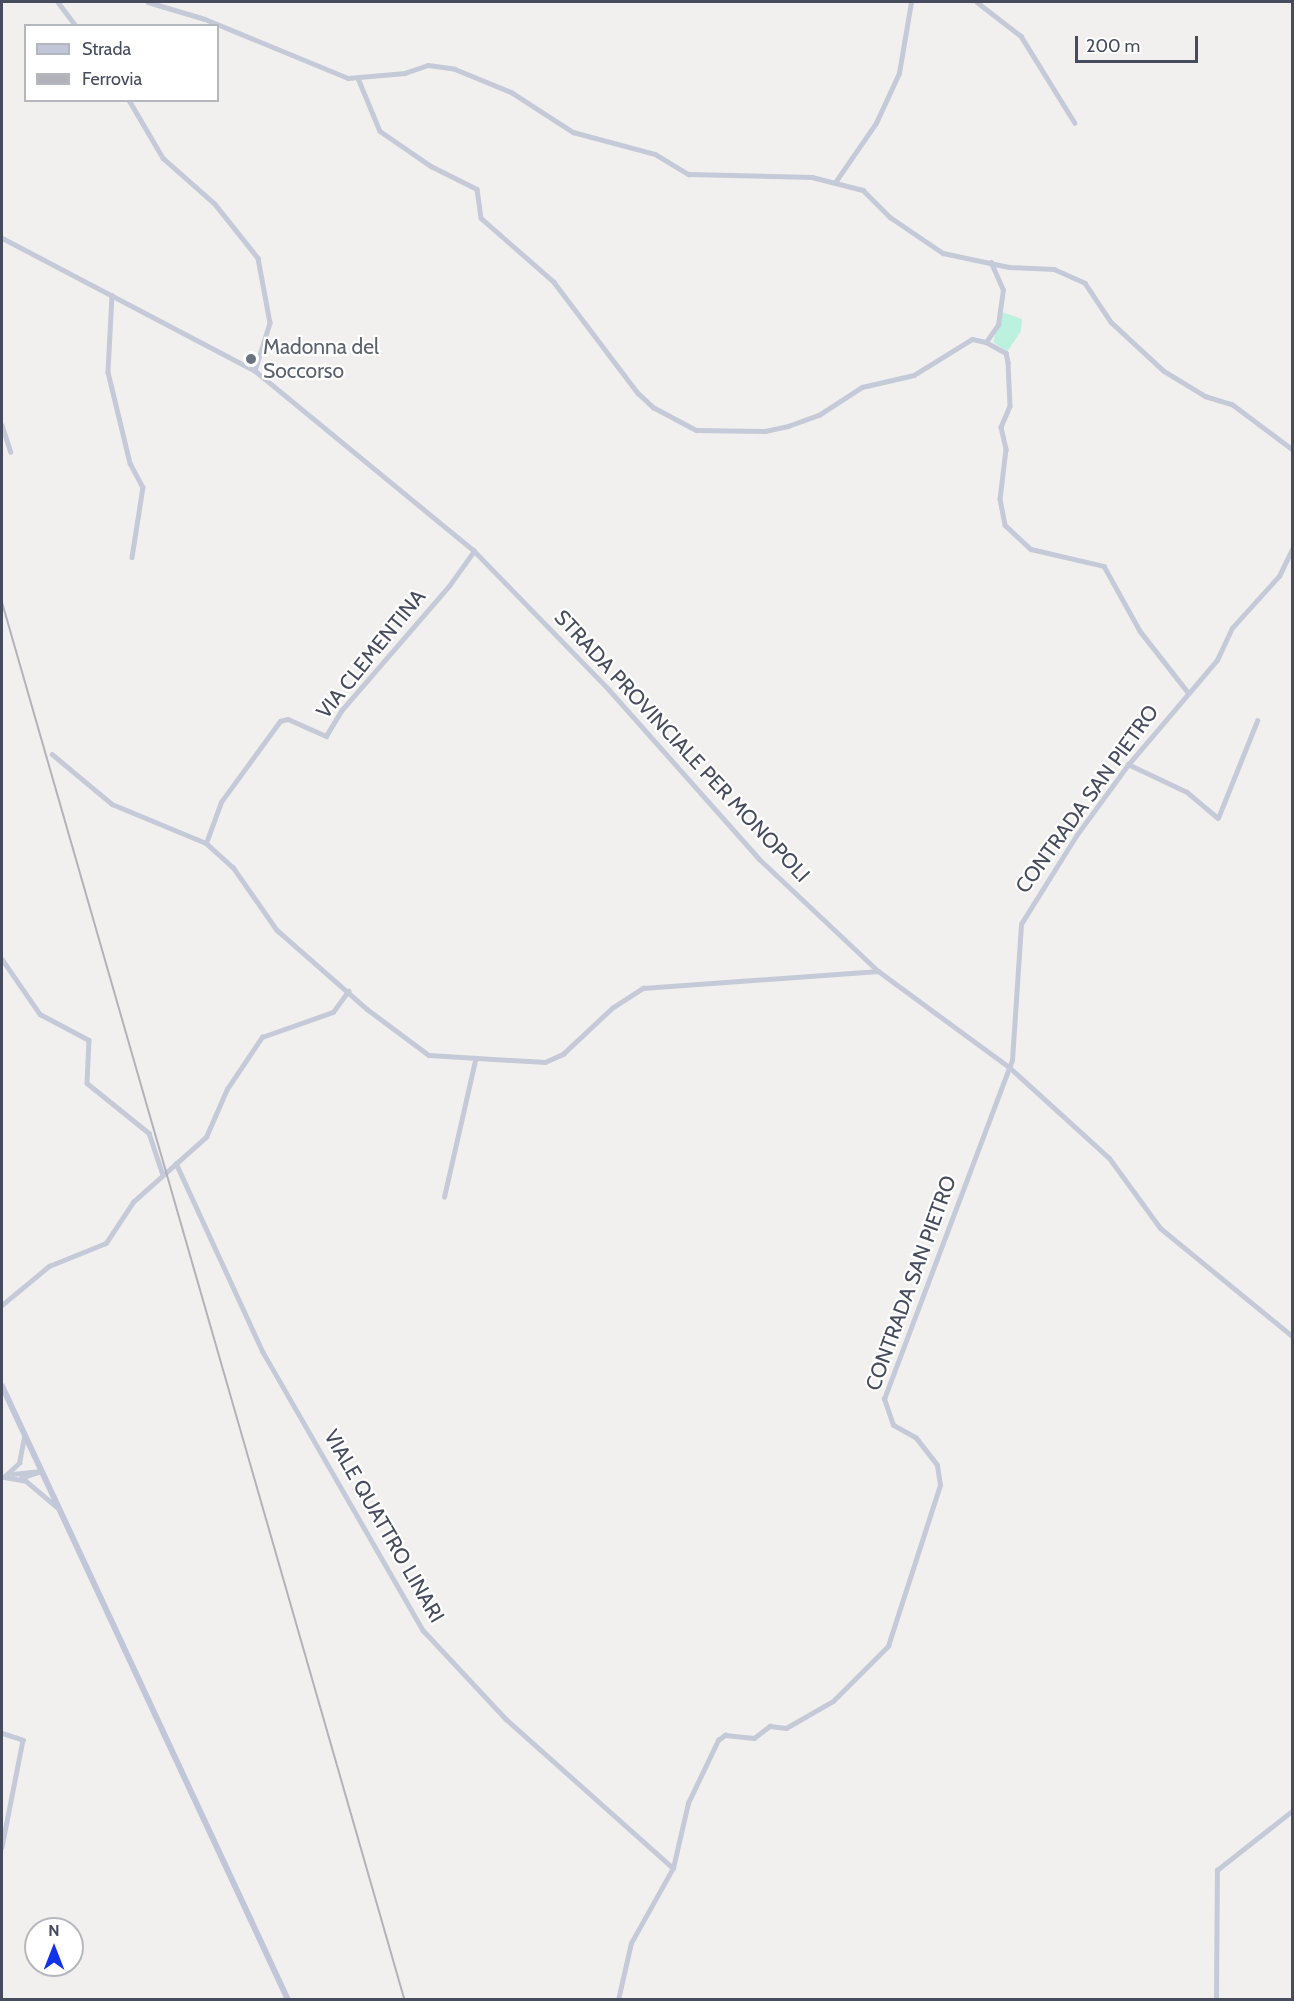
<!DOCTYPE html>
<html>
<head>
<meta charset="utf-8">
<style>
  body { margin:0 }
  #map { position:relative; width:1294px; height:2001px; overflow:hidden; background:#f2f0ef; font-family:Cabin,sans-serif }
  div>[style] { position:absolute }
  .green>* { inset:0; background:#bcf1df }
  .minor>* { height:4.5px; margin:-2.25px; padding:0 2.25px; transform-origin:2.25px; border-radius:2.25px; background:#c5cad8 }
  .tertiary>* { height:5px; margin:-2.5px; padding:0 2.5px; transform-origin:2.5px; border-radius:2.5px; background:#c5cad8 }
  .secondary>* { height:6px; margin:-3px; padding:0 3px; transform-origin:3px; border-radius:3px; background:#c1c6d9 }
  .rail>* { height:1.5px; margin:-0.75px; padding:0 0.75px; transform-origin:0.75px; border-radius:0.75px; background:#b1b2ba }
  .dots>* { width:16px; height:16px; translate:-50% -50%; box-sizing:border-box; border:3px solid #fff; border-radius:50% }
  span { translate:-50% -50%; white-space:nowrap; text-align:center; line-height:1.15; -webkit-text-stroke:4.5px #fff; paint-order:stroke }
  .worship-label { font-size:21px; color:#5b616d }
  .left { translate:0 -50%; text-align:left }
  .street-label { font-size:21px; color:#464c5e }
  .frame { position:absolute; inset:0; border:3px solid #464c5e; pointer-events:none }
  .legend { position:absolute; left:24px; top:24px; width:195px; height:78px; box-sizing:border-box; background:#fff; border:2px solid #b5b7bf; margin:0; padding:8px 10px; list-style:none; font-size:18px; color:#464c5e }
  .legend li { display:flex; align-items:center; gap:12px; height:30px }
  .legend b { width:30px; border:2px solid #b5b7bf }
  .north { position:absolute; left:24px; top:1917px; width:60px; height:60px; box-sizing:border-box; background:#fff; border:2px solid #b5b7bf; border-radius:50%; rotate:0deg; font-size:16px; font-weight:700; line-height:24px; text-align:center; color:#464c5e }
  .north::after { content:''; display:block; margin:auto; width:21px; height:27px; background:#1134ea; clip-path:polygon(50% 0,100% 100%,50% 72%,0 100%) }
  .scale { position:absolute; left:1075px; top:36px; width:123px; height:27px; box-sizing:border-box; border:3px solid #464c5e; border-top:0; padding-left:8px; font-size:18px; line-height:21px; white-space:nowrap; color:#464c5e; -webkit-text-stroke:4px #fff; paint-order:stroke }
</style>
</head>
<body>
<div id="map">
  <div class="green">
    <div style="clip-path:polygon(1002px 312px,1022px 319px,1021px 331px,1007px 352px,993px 342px)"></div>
  </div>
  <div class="minor">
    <div style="left:58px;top:2px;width:30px;rotate:53deg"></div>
    <div style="left:148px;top:2px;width:59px;rotate:16.6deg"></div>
    <div style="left:205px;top:19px;width:155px;rotate:22.4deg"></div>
    <div style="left:348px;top:78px;width:57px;rotate:-5deg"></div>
    <div style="left:405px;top:73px;width:24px;rotate:-19deg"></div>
    <div style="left:428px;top:65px;width:27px;rotate:8deg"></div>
    <div style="left:455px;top:69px;width:61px;rotate:22.3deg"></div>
    <div style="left:511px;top:92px;width:74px;rotate:32.8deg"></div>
    <div style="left:573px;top:132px;width:85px;rotate:15deg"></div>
    <div style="left:655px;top:154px;width:39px;rotate:31deg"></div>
    <div style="left:688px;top:174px;width:124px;rotate:1.4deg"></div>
    <div style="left:812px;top:177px;width:53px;rotate:14.3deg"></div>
    <div style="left:863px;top:190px;width:38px;rotate:45deg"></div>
    <div style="left:890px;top:217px;width:64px;rotate:34.2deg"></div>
    <div style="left:943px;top:253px;width:67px;rotate:12deg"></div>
    <div style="left:1009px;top:267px;width:45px;rotate:2.5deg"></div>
    <div style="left:1054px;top:269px;width:34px;rotate:24deg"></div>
    <div style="left:1085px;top:283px;width:47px;rotate:56.3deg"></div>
    <div style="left:1111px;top:322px;width:72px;rotate:42.8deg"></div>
    <div style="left:1164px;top:371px;width:48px;rotate:31.4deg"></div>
    <div style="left:1205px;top:396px;width:28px;rotate:17deg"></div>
    <div style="left:1232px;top:404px;width:75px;rotate:36.9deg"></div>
    <div style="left:977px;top:2px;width:56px;rotate:37.7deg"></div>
    <div style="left:1021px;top:36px;width:102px;rotate:58.2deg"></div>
    <div style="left:358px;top:78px;width:57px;rotate:67.5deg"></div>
    <div style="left:380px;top:131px;width:62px;rotate:34.5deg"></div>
    <div style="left:431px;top:166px;width:51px;rotate:26.6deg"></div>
    <div style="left:477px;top:189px;width:29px;rotate:82deg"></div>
    <div style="left:481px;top:218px;width:97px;rotate:41.2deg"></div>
    <div style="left:554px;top:282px;width:139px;rotate:52.9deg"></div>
    <div style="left:638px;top:393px;width:21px;rotate:43deg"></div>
    <div style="left:653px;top:407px;width:49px;rotate:28.1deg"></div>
    <div style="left:696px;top:430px;width:69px;rotate:0.8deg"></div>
    <div style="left:765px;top:431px;width:24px;rotate:-12deg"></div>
    <div style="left:788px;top:426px;width:33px;rotate:-20deg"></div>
    <div style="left:819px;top:415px;width:51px;rotate:-33.1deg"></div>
    <div style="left:862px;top:387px;width:53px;rotate:-13deg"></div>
    <div style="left:914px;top:375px;width:68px;rotate:-31.8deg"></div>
    <div style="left:972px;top:339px;width:14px;rotate:12deg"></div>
    <div style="left:986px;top:342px;width:21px;rotate:-55deg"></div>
    <div style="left:998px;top:325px;width:35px;rotate:-82deg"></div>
    <div style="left:1003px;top:290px;width:30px;rotate:-114deg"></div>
    <div style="left:129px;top:100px;width:67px;rotate:59.6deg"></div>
    <div style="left:163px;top:158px;width:69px;rotate:41.5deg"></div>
    <div style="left:215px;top:204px;width:69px;rotate:51.5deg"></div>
    <div style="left:258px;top:258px;width:66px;rotate:79.5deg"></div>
    <div style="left:270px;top:323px;width:50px;rotate:107.4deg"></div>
    <div style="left:836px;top:181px;width:70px;rotate:-55.4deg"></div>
    <div style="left:876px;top:123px;width:55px;rotate:-65.3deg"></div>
    <div style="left:899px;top:73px;width:72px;rotate:-80.4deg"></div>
    <div style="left:112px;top:295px;width:77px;rotate:93deg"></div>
    <div style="left:108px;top:372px;width:94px;rotate:76.4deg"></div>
    <div style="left:130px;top:463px;width:27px;rotate:62deg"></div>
    <div style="left:143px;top:487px;width:71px;rotate:98.9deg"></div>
    <div style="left:986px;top:342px;width:23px;rotate:29deg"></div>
    <div style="left:1006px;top:353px;width:9px;rotate:77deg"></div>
    <div style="left:1008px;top:362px;width:44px;rotate:87.4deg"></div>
    <div style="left:1010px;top:406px;width:23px;rotate:113deg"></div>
    <div style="left:1001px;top:427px;width:23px;rotate:77deg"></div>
    <div style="left:1006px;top:449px;width:50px;rotate:96.8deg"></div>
    <div style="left:1000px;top:499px;width:26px;rotate:79deg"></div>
    <div style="left:1005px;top:525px;width:35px;rotate:43deg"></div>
    <div style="left:1031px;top:549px;width:75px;rotate:13.1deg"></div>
    <div style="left:1104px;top:566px;width:74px;rotate:61deg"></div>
    <div style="left:1140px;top:631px;width:76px;rotate:51.9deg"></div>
    <div style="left:2px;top:425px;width:28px;rotate:72deg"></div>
    <div style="left:52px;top:754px;width:78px;rotate:39.8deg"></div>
    <div style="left:112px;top:804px;width:102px;rotate:22.5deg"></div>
    <div style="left:206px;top:843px;width:36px;rotate:42deg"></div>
    <div style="left:233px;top:867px;width:77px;rotate:55.1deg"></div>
    <div style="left:277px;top:930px;width:120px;rotate:41.3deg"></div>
    <div style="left:367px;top:1009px;width:77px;rotate:36.6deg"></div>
    <div style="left:429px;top:1055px;width:116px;rotate:3.5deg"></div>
    <div style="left:545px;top:1062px;width:20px;rotate:-24deg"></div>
    <div style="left:563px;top:1054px;width:67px;rotate:-43.2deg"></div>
    <div style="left:612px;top:1008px;width:37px;rotate:-33deg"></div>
    <div style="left:643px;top:988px;width:236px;rotate:-4.1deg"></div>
    <div style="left:1128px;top:764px;width:65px;rotate:25.4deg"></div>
    <div style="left:1187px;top:792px;width:40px;rotate:40deg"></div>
    <div style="left:1218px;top:818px;width:105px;rotate:-68.1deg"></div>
    <div style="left:206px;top:843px;width:44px;rotate:-69.9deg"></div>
    <div style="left:221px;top:802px;width:100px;rotate:-53.9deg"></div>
    <div style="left:280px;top:721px;width:8px;rotate:-14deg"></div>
    <div style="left:288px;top:719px;width:42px;rotate:24.1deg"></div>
    <div style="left:326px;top:736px;width:29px;rotate:-59deg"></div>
    <div style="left:341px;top:711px;width:165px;rotate:-49.2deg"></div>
    <div style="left:449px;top:586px;width:43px;rotate:-54.5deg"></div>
    <div style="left:2px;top:959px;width:67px;rotate:55.4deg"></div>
    <div style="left:40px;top:1014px;width:55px;rotate:28deg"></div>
    <div style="left:89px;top:1040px;width:43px;rotate:92.7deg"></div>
    <div style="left:87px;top:1083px;width:80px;rotate:38.9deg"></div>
    <div style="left:149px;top:1133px;width:44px;rotate:71.6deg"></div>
    <div style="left:176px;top:1163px;width:208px;rotate:65.3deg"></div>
    <div style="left:263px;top:1352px;width:321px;rotate:60.1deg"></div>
    <div style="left:423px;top:1630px;width:122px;rotate:47deg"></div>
    <div style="left:506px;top:1719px;width:224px;rotate:41.7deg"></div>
    <div style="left:444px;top:1197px;width:140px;rotate:-77.2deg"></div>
    <div style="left:2px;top:1305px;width:61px;rotate:-39.7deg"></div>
    <div style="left:49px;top:1266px;width:61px;rotate:-22deg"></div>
    <div style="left:106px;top:1243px;width:49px;rotate:-56.6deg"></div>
    <div style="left:133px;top:1202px;width:98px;rotate:-41.7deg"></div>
    <div style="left:206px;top:1137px;width:52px;rotate:-66.4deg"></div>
    <div style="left:227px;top:1089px;width:63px;rotate:-56.1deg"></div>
    <div style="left:262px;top:1037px;width:75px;rotate:-19.4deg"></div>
    <div style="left:333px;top:1012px;width:26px;rotate:-54deg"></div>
    <div style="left:12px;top:1474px;width:29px;rotate:-6deg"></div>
    <div style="left:4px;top:1477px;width:22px;rotate:10deg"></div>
    <div style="left:26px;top:1481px;width:40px;rotate:40deg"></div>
    <div style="left:4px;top:1477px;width:21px;rotate:-43deg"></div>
    <div style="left:19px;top:1463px;width:26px;rotate:-79deg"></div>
    <div style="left:21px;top:1478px;width:21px;rotate:-19deg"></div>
    <div style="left:2px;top:1733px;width:22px;rotate:18deg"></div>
    <div style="left:23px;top:1740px;width:109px;rotate:101.1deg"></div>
    <div style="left:618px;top:2000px;width:58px;rotate:-77.2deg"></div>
    <div style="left:631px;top:1943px;width:86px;rotate:-60.8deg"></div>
    <div style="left:673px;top:1868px;width:67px;rotate:-77deg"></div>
    <div style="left:688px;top:1803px;width:70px;rotate:-64.5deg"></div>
    <div style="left:718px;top:1740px;width:9px;rotate:-36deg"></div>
    <div style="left:725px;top:1735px;width:29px;rotate:6deg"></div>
    <div style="left:754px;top:1738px;width:20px;rotate:-37deg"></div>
    <div style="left:770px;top:1726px;width:16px;rotate:7deg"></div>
    <div style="left:786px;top:1728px;width:54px;rotate:-29.9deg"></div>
    <div style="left:833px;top:1701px;width:78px;rotate:-45deg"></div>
    <div style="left:888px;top:1646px;width:169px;rotate:-72.1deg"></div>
    <div style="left:940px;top:1485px;width:20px;rotate:-99deg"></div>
    <div style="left:937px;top:1465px;width:34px;rotate:-128deg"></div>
    <div style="left:916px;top:1438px;width:26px;rotate:-151deg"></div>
    <div style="left:893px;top:1425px;width:28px;rotate:-109deg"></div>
    <div style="left:884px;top:1399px;width:362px;rotate:-69.3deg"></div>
    <div style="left:1012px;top:1060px;width:136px;rotate:-86.2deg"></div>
    <div style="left:1021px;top:924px;width:104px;rotate:-58deg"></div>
    <div style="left:1076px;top:836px;width:87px;rotate:-53.9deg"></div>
    <div style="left:1127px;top:766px;width:139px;rotate:-49.7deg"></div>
    <div style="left:1217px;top:660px;width:35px;rotate:-65deg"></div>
    <div style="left:1232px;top:628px;width:70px;rotate:-47.9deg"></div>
    <div style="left:1279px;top:576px;width:30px;rotate:-64deg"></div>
    <div style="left:1216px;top:2000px;width:130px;rotate:-89.6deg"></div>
    <div style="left:1217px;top:1870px;width:95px;rotate:-38.2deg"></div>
  </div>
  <div class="tertiary">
    <div style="left:2px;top:238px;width:286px;rotate:27.7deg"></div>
    <div style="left:255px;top:371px;width:282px;rotate:39.4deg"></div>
    <div style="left:473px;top:550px;width:195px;rotate:45.8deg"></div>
    <div style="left:609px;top:690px;width:226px;rotate:48.4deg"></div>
    <div style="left:759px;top:859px;width:163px;rotate:43.3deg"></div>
    <div style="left:878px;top:971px;width:164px;rotate:36.3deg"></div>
    <div style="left:1010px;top:1068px;width:134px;rotate:42.3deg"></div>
    <div style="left:1109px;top:1158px;width:87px;rotate:53.9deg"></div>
    <div style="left:1160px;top:1228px;width:171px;rotate:39.3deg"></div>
  </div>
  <div class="secondary">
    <div style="left:2px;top:1386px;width:677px;rotate:65.02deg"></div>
  </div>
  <div class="rail">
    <div style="left:2px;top:601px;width:1456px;rotate:73.93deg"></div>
  </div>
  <div class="dots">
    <div style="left:251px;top:359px;background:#6b7280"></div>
  </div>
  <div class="worship-label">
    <span class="left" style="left:263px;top:359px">Madonna del<br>Soccorso</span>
  </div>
  <div class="street-label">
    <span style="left:371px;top:654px;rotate:-51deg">VIA CLEMENTINA</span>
    <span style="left:682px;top:746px;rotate:47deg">STRADA PROVINCIALE PER MONOPOLI</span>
    <span style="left:1087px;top:799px;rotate:-54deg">CONTRADA SAN PIETRO</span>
    <span style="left:911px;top:1283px;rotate:-70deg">CONTRADA SAN PIETRO</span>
    <span style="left:384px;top:1526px;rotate:60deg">VIALE QUATTRO LINARI</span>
  </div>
  <div class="frame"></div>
  <ul class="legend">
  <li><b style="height:8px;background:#c1c6d9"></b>Strada</li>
  <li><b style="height:8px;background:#b1b2ba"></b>Ferrovia</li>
  </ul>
  <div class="north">N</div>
  <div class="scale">200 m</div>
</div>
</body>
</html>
